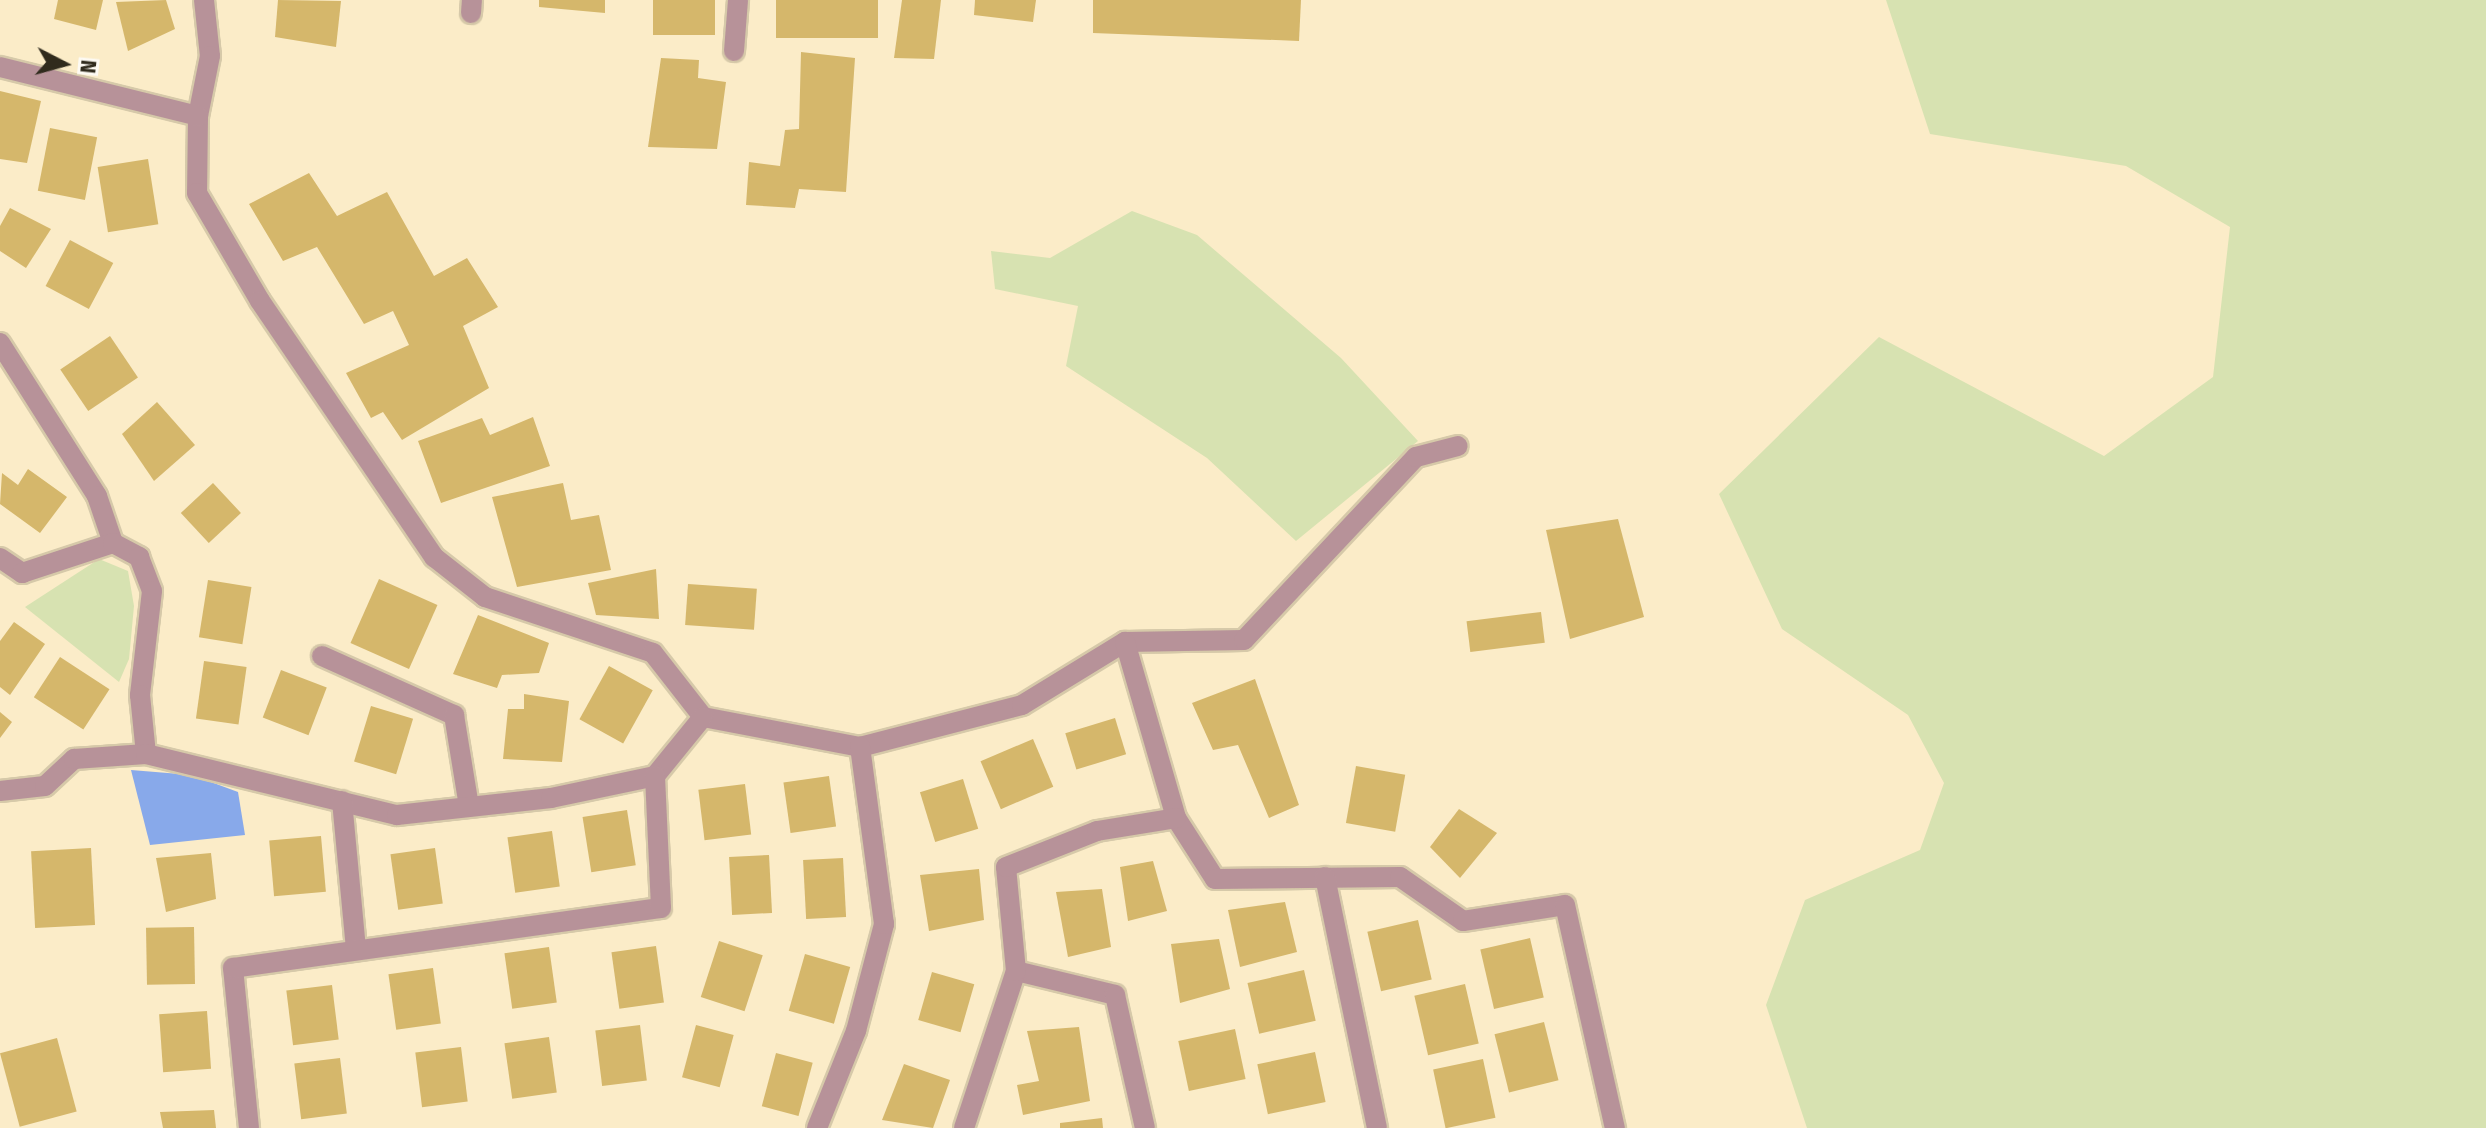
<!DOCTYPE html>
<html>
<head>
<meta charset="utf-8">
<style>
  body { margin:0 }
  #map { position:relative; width:2486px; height:1128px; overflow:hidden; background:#fbecc8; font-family:"Fira Sans Condensed",sans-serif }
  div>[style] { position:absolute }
  .green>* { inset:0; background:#d7e2b1 }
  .water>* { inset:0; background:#88a9ea }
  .building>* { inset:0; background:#d5b76b; transform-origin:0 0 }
  .roads { filter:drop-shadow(2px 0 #d6c9a9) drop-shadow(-2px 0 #d6c9a9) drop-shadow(0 2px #d6c9a9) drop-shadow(0 -2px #d6c9a9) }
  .minor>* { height:20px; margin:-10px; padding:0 10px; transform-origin:10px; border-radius:10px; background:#b79299 }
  span { translate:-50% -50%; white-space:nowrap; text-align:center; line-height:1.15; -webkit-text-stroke:7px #fdfaf3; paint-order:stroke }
  .north { position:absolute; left:24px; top:24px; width:80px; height:80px; -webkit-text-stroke:6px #fdfaf3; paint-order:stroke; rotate:96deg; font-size:22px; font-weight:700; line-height:32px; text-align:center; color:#302b1d }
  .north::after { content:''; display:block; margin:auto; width:28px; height:36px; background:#302b1d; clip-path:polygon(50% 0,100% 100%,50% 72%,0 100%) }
</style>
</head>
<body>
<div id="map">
  <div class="green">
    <div style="clip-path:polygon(1886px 0,2486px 0,2486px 1128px,1807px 1128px,1766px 1005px,1805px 900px,1920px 850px,1944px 783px,1908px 715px,1782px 629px,1719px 494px,1879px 337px,2104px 456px,2213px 377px,2230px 227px,2126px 166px,1930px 134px)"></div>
    <div style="clip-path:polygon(1132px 211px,1197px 235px,1341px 358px,1418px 441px,1296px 541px,1207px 458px,1066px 366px,1078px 306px,995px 289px,991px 251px,1050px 258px)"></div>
    <div style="clip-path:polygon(99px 559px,128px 571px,134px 606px,129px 659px,119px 682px,25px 607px)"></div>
  </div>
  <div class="water">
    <div style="clip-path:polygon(131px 770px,192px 775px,238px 792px,245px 835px,150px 845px)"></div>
  </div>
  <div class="building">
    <div style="clip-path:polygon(58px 0,103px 0,96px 30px,54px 19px)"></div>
    <div style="clip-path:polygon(166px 0,175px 29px,128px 51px,116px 2px)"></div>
    <div style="clip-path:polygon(278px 0,341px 1px,336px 47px,275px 37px)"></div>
    <div style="clip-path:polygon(539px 0,605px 0,605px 13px,539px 7px)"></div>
    <div style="left:653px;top:0;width:62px;height:35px"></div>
    <div style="left:776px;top:0;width:102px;height:38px"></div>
    <div style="clip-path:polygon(902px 0,941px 0,934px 59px,894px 58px)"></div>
    <div style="clip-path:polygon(975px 0,1036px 0,1033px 22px,974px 15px)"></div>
    <div style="clip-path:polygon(1093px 0,1301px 0,1299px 41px,1093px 33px)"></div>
    <div style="clip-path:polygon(801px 52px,855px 58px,846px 192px,799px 189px,795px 208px,746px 205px,749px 162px,780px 166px,785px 130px,799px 129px)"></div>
    <div style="clip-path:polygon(661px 58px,699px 60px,698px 78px,726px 82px,717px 149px,648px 147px)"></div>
    <div style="clip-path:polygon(0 91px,41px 101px,27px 163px,0 159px)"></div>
    <div style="left:50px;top:128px;width:48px;height:64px;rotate:11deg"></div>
    <div style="left:148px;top:159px;width:66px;height:51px;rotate:81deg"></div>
    <div style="clip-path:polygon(309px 173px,337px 216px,387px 192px,434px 276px,467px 258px,498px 307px,463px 326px,489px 388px,402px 440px,383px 412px,371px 418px,346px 373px,409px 345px,393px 311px,364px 324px,317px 247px,283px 261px,249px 204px)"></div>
    <div style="clip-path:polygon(10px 208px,51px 229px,26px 268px,0 251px,0 226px)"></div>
    <div style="left:70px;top:240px;width:49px;height:52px;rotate:28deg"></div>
    <div style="left:110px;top:336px;width:50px;height:60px;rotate:56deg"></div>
    <div style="clip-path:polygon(157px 402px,195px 445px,154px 481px,122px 434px)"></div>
    <div style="clip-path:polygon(533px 417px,550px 466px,441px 503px,418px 441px,482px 418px,490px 435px)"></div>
    <div style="clip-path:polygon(28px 469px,67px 497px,40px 533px,0 504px,2px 473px,18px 485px)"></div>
    <div style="left:213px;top:483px;width:41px;height:44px;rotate:47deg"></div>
    <div style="clip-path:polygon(563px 483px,571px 520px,599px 515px,611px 570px,517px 587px,492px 497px)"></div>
    <div style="clip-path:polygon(1618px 519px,1644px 617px,1570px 639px,1546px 530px)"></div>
    <div style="clip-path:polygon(656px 569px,659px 619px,596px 615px,588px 583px)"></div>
    <div style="left:379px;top:579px;width:64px;height:70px;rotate:24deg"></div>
    <div style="left:208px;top:580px;width:44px;height:58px;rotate:9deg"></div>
    <div style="left:688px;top:584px;width:69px;height:41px;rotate:4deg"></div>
    <div style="left:1541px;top:612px;width:31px;height:75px;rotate:83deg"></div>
    <div style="clip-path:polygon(478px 615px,549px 643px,539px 673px,502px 675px,497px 688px,453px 674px)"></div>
    <div style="clip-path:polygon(14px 622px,45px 644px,10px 695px,0 687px,0 641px)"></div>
    <div style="left:60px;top:657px;width:59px;height:48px;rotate:33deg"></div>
    <div style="left:204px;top:661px;width:43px;height:58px;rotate:8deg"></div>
    <div style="left:609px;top:666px;width:50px;height:61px;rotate:29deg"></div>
    <div style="left:281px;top:670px;width:49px;height:51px;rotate:21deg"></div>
    <div style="clip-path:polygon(1255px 679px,1299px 805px,1269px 818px,1238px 745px,1213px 750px,1192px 703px)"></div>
    <div style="clip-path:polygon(524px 694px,569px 701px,562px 762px,503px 759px,508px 709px,524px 709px)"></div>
    <div style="left:371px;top:706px;width:44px;height:58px;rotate:17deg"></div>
    <div style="clip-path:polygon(0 712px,12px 722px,0 738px)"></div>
    <div style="left:1115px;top:718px;width:38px;height:52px;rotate:73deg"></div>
    <div style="left:1033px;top:739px;width:52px;height:57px;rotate:67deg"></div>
    <div style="left:1356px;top:766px;width:50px;height:58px;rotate:10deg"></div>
    <div style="left:829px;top:776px;width:51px;height:46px;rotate:82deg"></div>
    <div style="left:963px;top:779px;width:52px;height:45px;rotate:73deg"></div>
    <div style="left:745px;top:784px;width:51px;height:47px;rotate:83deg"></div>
    <div style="clip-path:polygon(1459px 809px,1497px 833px,1460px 878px,1430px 847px)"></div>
    <div style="left:627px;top:810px;width:56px;height:45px;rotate:81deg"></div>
    <div style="left:552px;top:831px;width:56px;height:45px;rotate:82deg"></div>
    <div style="left:321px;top:836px;width:56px;height:52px;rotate:85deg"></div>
    <div style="left:91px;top:848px;width:77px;height:60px;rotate:87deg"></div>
    <div style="left:435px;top:848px;width:56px;height:45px;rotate:82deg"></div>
    <div style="clip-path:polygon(211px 853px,216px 899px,166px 912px,156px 858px)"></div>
    <div style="left:769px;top:855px;width:58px;height:40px;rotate:87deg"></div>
    <div style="left:843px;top:858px;width:59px;height:40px;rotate:87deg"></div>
    <div style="clip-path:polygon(1153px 861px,1167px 911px,1128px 921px,1120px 867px)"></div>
    <div style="clip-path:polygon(979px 869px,984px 920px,929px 931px,920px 875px)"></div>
    <div style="clip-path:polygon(1102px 889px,1111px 947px,1068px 957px,1056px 892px)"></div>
    <div style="clip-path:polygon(1285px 902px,1297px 952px,1240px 967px,1228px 910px)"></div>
    <div style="left:1418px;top:920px;width:61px;height:52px;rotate:77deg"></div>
    <div style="left:194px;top:927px;width:57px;height:48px;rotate:89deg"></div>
    <div style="left:1530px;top:938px;width:61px;height:51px;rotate:77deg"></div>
    <div style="clip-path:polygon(1219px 939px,1230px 989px,1180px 1003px,1171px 944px)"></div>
    <div style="left:719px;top:941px;width:46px;height:59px;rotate:18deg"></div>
    <div style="left:656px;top:946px;width:57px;height:45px;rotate:82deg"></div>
    <div style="left:549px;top:947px;width:56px;height:45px;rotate:82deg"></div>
    <div style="left:805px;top:954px;width:47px;height:59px;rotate:16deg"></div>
    <div style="left:433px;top:968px;width:56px;height:45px;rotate:82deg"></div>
    <div style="left:1304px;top:970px;width:52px;height:58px;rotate:77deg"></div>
    <div style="left:932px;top:972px;width:44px;height:50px;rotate:16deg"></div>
    <div style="left:1465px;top:984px;width:61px;height:52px;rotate:77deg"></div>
    <div style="left:332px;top:985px;width:55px;height:46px;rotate:83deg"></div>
    <div style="left:207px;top:1011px;width:58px;height:48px;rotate:86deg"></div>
    <div style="left:1544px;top:1022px;width:60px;height:51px;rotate:76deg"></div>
    <div style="left:640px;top:1025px;width:56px;height:45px;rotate:83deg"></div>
    <div style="left:696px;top:1025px;width:39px;height:54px;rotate:15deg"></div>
    <div style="clip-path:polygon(1079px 1027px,1090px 1101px,1023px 1115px,1017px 1085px,1039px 1081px,1027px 1031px)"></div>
    <div style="left:1235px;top:1029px;width:51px;height:58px;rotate:78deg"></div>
    <div style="left:549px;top:1037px;width:56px;height:45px;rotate:82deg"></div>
    <div style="left:57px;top:1038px;width:76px;height:59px;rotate:75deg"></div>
    <div style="left:461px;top:1047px;width:55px;height:46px;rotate:83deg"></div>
    <div style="left:1315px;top:1052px;width:51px;height:59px;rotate:78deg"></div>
    <div style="left:776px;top:1053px;width:38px;height:55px;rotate:15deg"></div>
    <div style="left:340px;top:1058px;width:56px;height:46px;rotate:83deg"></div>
    <div style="left:1483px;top:1059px;width:60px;height:51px;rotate:78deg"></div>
    <div style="clip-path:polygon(904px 1064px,950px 1080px,933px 1128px,882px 1120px)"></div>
    <div style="clip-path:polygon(214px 1110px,216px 1128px,163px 1128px,160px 1112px)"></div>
    <div style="clip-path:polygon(1102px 1118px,1103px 1128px,1060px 1128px,1060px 1123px)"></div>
  </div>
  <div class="roads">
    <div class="minor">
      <div style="left:204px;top:0;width:56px;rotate:83.9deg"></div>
      <div style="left:210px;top:56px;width:61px;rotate:101.3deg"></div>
      <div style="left:198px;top:116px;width:77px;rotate:90.7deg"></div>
      <div style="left:197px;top:193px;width:125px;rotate:59.7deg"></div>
      <div style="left:260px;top:301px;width:310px;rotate:55.8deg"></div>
      <div style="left:434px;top:557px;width:65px;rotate:38.1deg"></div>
      <div style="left:485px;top:597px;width:177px;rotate:18.4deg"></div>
      <div style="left:653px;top:653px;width:81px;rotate:52deg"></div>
      <div style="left:703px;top:717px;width:160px;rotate:10.8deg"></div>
      <div style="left:860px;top:747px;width:167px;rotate:-14.5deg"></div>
      <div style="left:1022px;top:705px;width:121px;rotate:-31.5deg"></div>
      <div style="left:1125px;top:642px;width:119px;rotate:-1deg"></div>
      <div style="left:1244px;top:640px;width:251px;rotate:-46.8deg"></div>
      <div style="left:1416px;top:457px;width:43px;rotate:-14.7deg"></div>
      <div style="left:471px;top:13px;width:13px;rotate:-86deg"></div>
      <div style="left:734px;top:51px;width:51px;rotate:-85.5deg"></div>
      <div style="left:0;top:67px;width:204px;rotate:13.9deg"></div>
      <div style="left:0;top:343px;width:181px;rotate:57.6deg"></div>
      <div style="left:97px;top:496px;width:50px;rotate:71.2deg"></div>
      <div style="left:0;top:558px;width:27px;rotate:34deg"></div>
      <div style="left:22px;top:573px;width:96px;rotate:-18.2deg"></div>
      <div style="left:113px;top:543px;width:30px;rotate:28deg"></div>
      <div style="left:139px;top:557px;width:36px;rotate:69deg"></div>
      <div style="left:152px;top:591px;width:105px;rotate:96.6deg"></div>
      <div style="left:140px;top:695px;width:59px;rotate:84.2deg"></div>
      <div style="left:1125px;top:642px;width:183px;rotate:73.8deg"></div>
      <div style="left:1176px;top:818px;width:72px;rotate:57.4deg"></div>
      <div style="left:1215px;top:879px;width:185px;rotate:-0.6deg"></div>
      <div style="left:1400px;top:877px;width:77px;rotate:34.9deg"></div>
      <div style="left:1463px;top:921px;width:103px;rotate:-8.9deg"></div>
      <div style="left:1565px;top:905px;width:229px;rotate:77.4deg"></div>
      <div style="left:322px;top:656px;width:145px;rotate:24.1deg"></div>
      <div style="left:454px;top:715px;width:93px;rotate:80.7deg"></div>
      <div style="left:0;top:791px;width:45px;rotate:-6.3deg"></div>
      <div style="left:45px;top:786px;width:40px;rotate:-43deg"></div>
      <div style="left:74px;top:759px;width:72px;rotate:-4deg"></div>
      <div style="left:146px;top:754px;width:258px;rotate:13.7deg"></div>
      <div style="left:397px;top:815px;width:155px;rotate:-6.3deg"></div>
      <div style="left:551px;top:798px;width:106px;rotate:-11.9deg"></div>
      <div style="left:655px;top:776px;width:76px;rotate:-50.9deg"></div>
      <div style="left:342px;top:801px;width:149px;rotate:84.6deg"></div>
      <div style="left:1325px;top:877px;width:256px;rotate:78.3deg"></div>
      <div style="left:1016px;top:971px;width:102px;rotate:13.6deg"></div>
      <div style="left:1115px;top:995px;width:136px;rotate:77.3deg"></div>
      <div style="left:249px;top:1128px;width:161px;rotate:-95.7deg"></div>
      <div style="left:233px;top:968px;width:432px;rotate:-8deg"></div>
      <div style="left:661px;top:908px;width:132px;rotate:-92.6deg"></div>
      <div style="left:817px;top:1128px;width:105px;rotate:-68.1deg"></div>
      <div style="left:856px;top:1031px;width:111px;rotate:-75.3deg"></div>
      <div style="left:884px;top:924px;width:179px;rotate:-97.7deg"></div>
      <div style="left:964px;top:1128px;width:165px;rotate:-71.7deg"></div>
      <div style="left:1016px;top:971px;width:104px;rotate:-95.5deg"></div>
      <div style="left:1006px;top:867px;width:98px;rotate:-21.6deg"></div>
      <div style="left:1097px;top:831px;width:80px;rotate:-9.3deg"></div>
    </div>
  </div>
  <div class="north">N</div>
</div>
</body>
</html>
